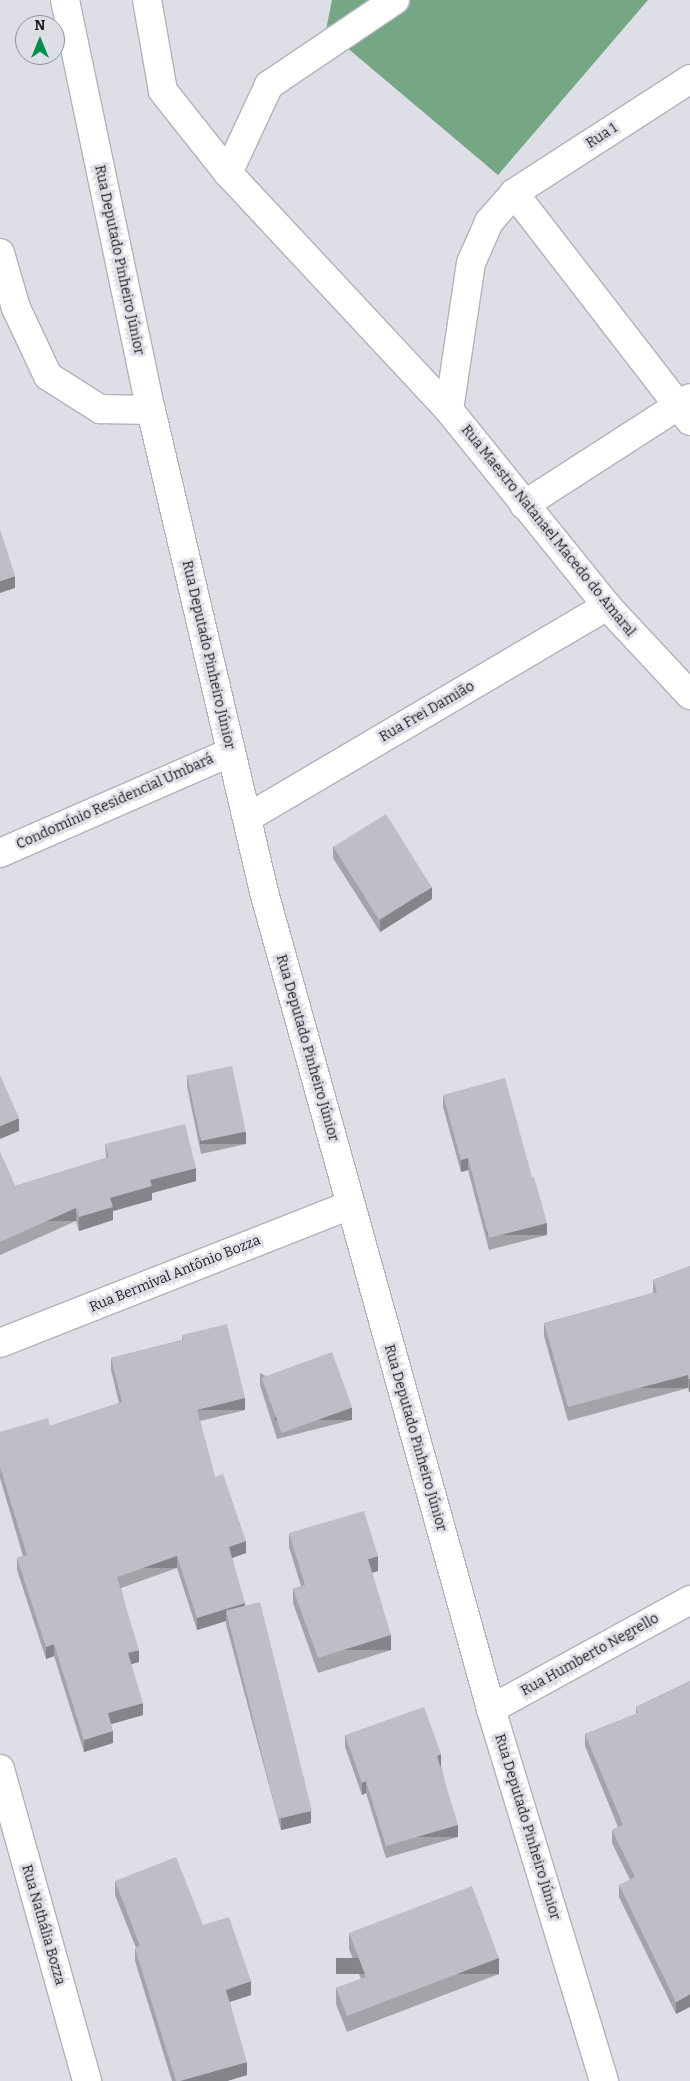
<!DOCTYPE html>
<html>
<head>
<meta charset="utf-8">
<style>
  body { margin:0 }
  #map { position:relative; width:690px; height:2081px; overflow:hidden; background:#dddee6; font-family:Bitter,serif }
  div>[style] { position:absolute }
  .forest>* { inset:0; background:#76a785 }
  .roads { filter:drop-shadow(1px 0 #b1b2bb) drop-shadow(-1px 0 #b1b2bb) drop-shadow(0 1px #b1b2bb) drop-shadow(0 -1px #b1b2bb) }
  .minor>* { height:28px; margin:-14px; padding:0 14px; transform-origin:14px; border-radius:14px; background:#fff }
  .wall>* { inset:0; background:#a3a3aa }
  .shaded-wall>* { inset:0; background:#84858b; transform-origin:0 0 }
  .building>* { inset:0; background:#bdbec6; transform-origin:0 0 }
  span { translate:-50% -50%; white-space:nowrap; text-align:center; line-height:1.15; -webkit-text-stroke:5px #dddee6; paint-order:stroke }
  .street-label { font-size:14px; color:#1c1c1f }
  .north { position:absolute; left:15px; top:15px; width:50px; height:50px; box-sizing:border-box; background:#dddee6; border:1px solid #909096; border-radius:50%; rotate:0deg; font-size:14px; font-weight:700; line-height:20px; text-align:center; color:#1c1c1f }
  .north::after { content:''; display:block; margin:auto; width:18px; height:22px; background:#008e4d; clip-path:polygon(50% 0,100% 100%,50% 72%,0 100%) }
</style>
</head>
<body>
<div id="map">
  <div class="forest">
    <div style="clip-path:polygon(332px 0,648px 0,498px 175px,326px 30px)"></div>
  </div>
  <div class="roads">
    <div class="minor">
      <div style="left:65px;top:0;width:419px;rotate:78.2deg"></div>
      <div style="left:151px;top:410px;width:495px;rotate:76.8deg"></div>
      <div style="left:264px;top:892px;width:848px;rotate:74.47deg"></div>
      <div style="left:491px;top:1709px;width:389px;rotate:73.1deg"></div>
      <div style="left:147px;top:0;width:92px;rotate:80deg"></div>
      <div style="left:163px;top:91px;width:105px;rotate:51.6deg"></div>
      <div style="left:228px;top:173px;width:324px;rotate:47deg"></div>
      <div style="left:449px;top:410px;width:252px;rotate:51.1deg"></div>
      <div style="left:607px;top:606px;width:122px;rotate:47deg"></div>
      <div style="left:228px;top:173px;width:97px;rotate:-65deg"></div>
      <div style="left:269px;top:85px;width:152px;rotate:-34deg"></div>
      <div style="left:514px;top:193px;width:288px;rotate:52.3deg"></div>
      <div style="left:0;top:253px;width:57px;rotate:73.8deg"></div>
      <div style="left:16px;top:308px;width:75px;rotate:64.8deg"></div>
      <div style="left:48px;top:376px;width:62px;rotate:32.4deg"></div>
      <div style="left:100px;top:409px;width:51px;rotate:1.1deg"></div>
      <div style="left:449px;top:410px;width:149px;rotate:-81.5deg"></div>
      <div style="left:471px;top:263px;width:45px;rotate:-66.3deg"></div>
      <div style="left:489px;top:222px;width:38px;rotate:-49deg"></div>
      <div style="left:514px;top:193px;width:210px;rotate:-32.9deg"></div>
      <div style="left:524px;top:505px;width:197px;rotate:-32.8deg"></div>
      <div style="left:247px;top:818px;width:418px;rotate:-30.5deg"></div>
      <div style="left:0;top:853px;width:252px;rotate:-23.6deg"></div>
      <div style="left:0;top:1343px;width:376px;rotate:-21.5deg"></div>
      <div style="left:491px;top:1709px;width:227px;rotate:-28.7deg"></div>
      <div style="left:0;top:1769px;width:324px;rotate:74.4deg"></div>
    </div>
  </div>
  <div class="wall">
    <div style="clip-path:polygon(333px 846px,432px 899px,380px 932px,333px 858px)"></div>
    <div style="clip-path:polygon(187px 1075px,246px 1144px,201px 1154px,187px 1086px)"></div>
    <div style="clip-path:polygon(443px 1095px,547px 1235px,489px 1250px,468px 1170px,461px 1172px,443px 1107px)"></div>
    <div style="clip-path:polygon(105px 1144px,196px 1181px,152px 1193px,152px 1200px,113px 1211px,113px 1220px,79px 1231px,76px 1221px,0 1255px,0 1152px,15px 1186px,106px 1158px)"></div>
    <div style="clip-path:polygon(690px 1266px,690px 1392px,689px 1392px,688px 1388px,568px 1421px,544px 1336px,544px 1323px,653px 1293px,653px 1280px)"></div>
    <div style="clip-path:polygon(182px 1335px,245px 1410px,200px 1421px,215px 1477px,246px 1553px,232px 1558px,245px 1606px,311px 1823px,281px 1830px,226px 1624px,226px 1621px,197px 1630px,177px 1568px,121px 1588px,139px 1662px,131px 1664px,143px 1715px,111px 1724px,113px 1743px,84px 1752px,54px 1656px,46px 1659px,17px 1570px,17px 1558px,23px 1556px,0 1478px,0 1432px,50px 1426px,119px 1403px,111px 1370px,111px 1358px,182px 1340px)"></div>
    <div style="clip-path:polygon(260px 1373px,352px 1420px,277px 1439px,260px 1385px)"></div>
    <div style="clip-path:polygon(289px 1533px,378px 1571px,372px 1573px,391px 1650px,318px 1673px,293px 1603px,293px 1589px,301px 1586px,289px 1547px)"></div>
    <div style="clip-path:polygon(690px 1681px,676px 2014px,619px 1897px,619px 1885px,630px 1880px,612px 1843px,612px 1830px,618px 1827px,585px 1746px,585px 1734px,636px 1714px,636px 1707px)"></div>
    <div style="clip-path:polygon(345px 1735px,441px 1766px,458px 1837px,386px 1858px,366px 1793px,362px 1795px,345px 1747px)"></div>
    <div style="clip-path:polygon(115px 1881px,203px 1925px,251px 1995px,230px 2002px,247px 2075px,227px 2081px,172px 2081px,135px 1961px,135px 1948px,136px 1948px,115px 1895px)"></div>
    <div style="clip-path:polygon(349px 1933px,499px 1974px,347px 2032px,336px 2004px,336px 1988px,361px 1979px,349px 1949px)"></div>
  </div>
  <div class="shaded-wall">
    <div style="clip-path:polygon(15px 576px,15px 588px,0 593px,0 581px)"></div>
    <div style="clip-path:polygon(432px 887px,432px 899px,380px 932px,380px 920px)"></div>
    <div style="clip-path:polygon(19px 1118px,19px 1131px,0 1139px,0 1126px)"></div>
    <div style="left:246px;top:1132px;width:12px;height:46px;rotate:90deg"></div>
    <div style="clip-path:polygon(468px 1158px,468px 1170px,461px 1172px,461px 1160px)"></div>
    <div style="clip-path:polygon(196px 1168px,196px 1181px,152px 1193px,152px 1200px,113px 1211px,113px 1220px,79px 1231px,79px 1217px,110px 1198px,150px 1180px)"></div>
    <div style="left:76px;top:1208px;width:13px;height:83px;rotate:90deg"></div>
    <div style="left:547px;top:1223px;width:12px;height:60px;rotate:90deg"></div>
    <div style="left:688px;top:1375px;width:13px;height:124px;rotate:90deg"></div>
    <div style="left:689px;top:1379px;width:1px;height:13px"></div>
    <div style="left:245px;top:1398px;width:12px;height:49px;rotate:90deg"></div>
    <div style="left:352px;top:1408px;width:12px;height:77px;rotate:90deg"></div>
    <div style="clip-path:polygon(246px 1541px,246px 1553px,229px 1559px,229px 1547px)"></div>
    <div style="left:177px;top:1556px;width:12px;height:64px;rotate:90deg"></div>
    <div style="clip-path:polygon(378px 1556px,378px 1571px,368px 1574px,368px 1559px)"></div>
    <div style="clip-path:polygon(245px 1603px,245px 1615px,226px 1612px,226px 1621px,197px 1630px,197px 1618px)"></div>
    <div style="left:391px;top:1635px;width:15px;height:77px;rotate:90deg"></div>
    <div style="clip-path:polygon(54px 1644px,54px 1656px,46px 1659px,46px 1647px)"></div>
    <div style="clip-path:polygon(139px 1650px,139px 1662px,128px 1665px,128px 1653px)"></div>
    <div style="clip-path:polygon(143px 1703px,143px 1715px,108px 1725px,108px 1713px)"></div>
    <div style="clip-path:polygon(113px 1731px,113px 1743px,84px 1752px,84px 1740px)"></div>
    <div style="clip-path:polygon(441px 1754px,441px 1766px,437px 1768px,437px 1756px)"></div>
    <div style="clip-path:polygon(366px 1781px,366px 1793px,362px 1795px,362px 1783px)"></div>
    <div style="clip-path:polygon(311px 1811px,311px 1823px,281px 1830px,281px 1818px)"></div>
    <div style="left:458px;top:1825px;width:12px;height:75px;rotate:90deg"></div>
    <div style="left:499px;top:1958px;width:16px;height:163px;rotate:90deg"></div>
    <div style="clip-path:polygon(251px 1981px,251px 1995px,226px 2003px,226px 1990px)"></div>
    <div style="clip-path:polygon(690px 1994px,690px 2007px,676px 2014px,676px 2002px)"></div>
    <div style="clip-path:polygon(247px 2062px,247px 2075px,227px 2081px,180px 2081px)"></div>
  </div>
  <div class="building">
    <div style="clip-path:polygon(0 529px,15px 576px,0 581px)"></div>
    <div style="left:386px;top:814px;width:86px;height:62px;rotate:58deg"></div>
    <div style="left:232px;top:1066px;width:67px;height:46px;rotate:78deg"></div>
    <div style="clip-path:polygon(0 1075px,19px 1118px,0 1126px)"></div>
    <div style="clip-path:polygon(505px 1078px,532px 1177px,534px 1177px,547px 1223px,489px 1238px,468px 1158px,461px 1160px,443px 1095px)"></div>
    <div style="clip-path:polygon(185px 1124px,196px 1168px,150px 1180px,152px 1186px,110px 1198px,113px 1207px,79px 1217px,76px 1208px,0 1242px,0 1152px,15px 1186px,109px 1157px,105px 1144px)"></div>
    <div style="clip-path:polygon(690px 1266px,690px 1379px,689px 1379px,688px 1375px,568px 1407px,544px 1323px,657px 1292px,653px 1280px)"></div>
    <div style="clip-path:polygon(227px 1324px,245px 1398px,197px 1410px,215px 1477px,223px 1474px,246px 1541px,229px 1547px,245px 1603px,197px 1618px,177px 1556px,117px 1577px,139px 1650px,128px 1653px,143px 1703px,108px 1713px,113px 1731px,84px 1740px,54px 1644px,46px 1647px,17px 1558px,27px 1555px,0 1467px,0 1432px,48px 1418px,50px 1426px,122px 1402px,111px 1358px,183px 1340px,182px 1335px)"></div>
    <div style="left:332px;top:1352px;width:59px;height:75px;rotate:70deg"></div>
    <div style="clip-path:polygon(364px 1511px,378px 1556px,368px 1559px,391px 1635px,318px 1658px,293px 1589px,305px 1585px,289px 1533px)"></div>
    <div style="left:260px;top:1602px;width:215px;height:35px;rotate:76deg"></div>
    <div style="clip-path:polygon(690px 1681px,690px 1994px,676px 2002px,619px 1885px,635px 1877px,612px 1830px,623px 1825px,585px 1734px,638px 1713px,636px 1707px)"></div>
    <div style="clip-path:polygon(424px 1707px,441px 1754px,437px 1756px,458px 1825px,386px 1846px,366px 1781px,362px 1783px,345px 1735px)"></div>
    <div style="clip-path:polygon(176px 1857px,203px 1925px,229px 1917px,251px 1981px,226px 1990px,247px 2062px,180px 2081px,176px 2081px,135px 1948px,140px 1946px,115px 1881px)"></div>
    <div style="clip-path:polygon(472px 1886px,499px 1958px,347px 2016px,336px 1988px,366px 1977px,349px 1933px)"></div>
  </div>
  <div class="street-label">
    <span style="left:602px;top:136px;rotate:-33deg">Rua 1</span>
    <span style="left:119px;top:260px;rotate:78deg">Rua Deputado Pinheiro Júnior</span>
    <span style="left:548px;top:531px;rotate:51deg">Rua Maestro Natanael Macedo do Amaral</span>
    <span style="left:208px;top:655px;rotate:77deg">Rua Deputado Pinheiro Júnior</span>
    <span style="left:427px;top:712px;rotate:-30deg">Rua Frei Damião</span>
    <span style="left:115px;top:802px;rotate:-24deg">Condomínio Residencial Umbará</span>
    <span style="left:307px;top:1048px;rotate:74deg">Rua Deputado Pinheiro Júnior</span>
    <span style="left:175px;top:1274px;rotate:-22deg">Rua Bermival Antônio Bozza</span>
    <span style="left:415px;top:1438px;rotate:74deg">Rua Deputado Pinheiro Júnior</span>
    <span style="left:590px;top:1655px;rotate:-29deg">Rua Humberto Negrello</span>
    <span style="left:527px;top:1827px;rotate:73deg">Rua Deputado Pinheiro Júnior</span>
    <span style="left:43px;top:1925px;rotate:74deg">Rua Nathália Bozza</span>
  </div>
  <div class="north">N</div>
</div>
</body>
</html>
